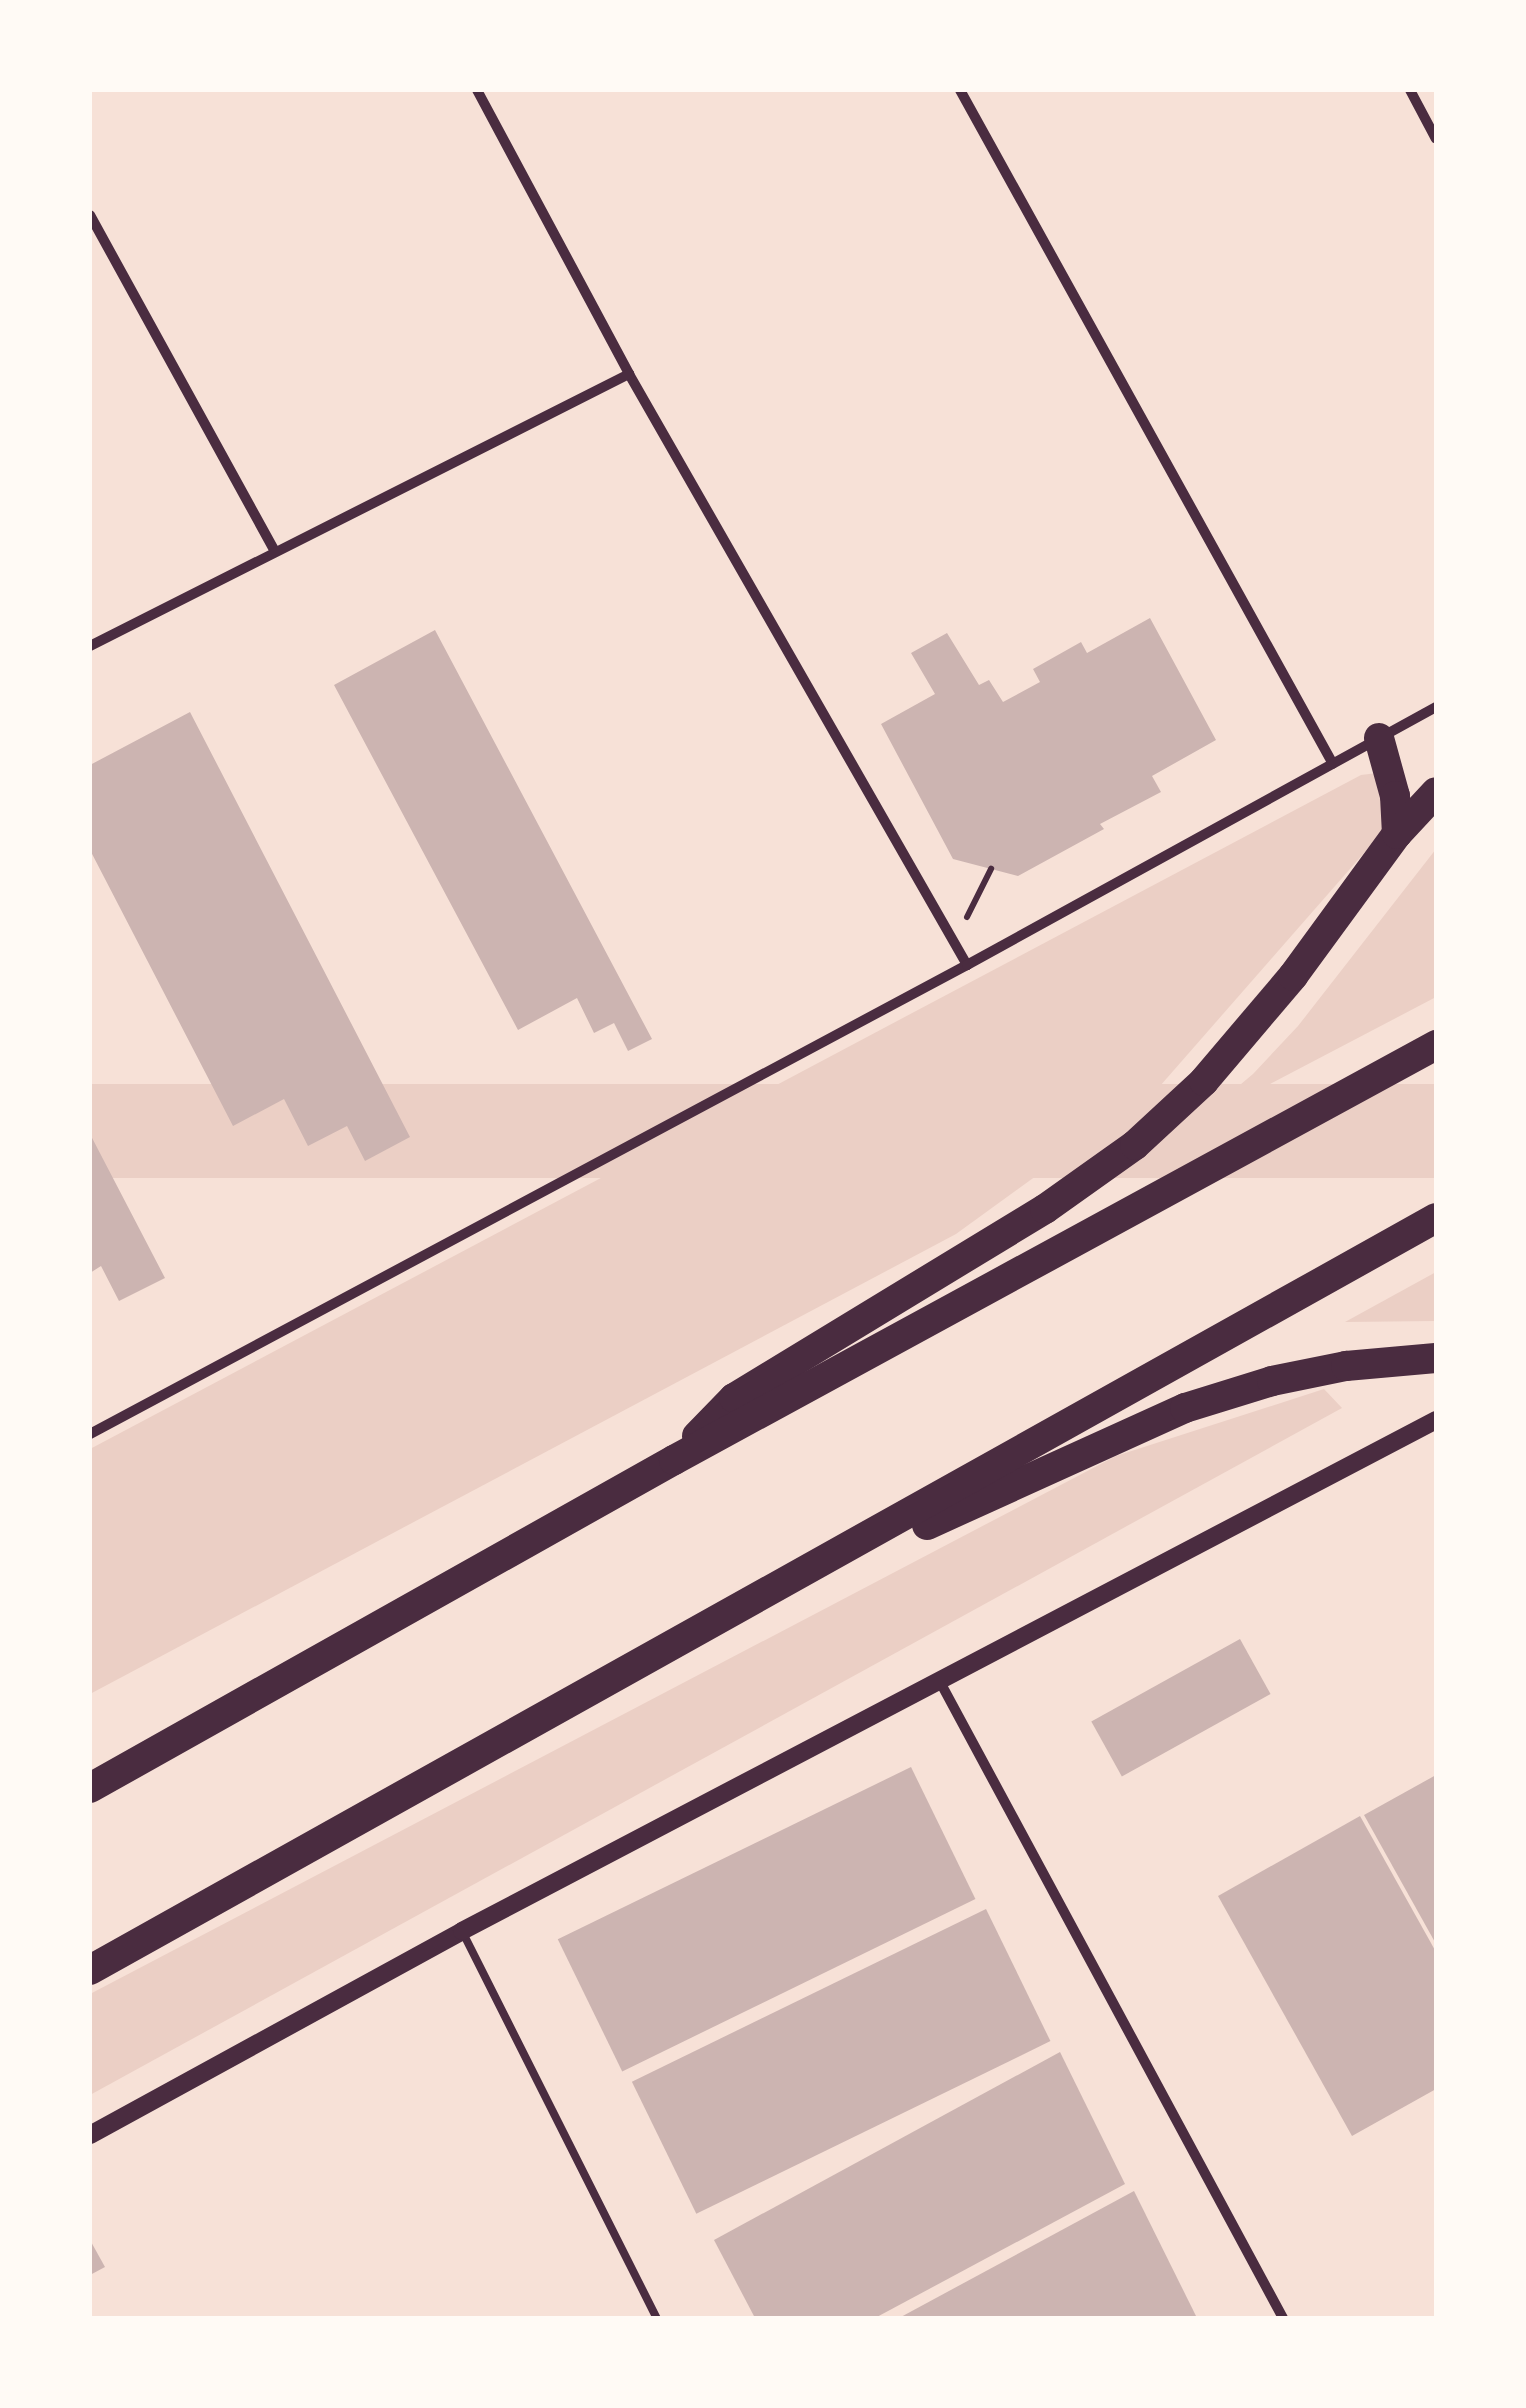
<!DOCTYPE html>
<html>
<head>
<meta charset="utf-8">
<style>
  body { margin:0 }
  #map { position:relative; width:1526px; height:2408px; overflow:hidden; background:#f7e1d7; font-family:Karla,sans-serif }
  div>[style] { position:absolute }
  .green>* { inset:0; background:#ebcfc5; transform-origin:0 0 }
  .building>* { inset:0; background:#ccb4b1; transform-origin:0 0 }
  .path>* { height:6px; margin:-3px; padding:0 3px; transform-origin:3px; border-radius:3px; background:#4a2c40 }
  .service>* { height:8px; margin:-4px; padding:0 4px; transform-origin:4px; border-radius:4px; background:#4a2c40 }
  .minor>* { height:10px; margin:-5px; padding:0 5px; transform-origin:5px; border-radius:5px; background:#4a2c40 }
  .tertiary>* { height:18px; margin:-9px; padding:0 9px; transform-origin:9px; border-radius:9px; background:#4a2c40 }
  .motorway>* { height:30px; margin:-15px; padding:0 15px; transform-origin:15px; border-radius:15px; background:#4a2c40 }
  span { translate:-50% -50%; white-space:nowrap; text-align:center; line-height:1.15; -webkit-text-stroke:10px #fffaf5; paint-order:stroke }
  .frame { position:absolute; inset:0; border:92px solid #fffaf5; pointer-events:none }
</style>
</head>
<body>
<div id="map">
  <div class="green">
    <div style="clip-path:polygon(1377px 773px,1385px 829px,1160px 1086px,956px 1234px,90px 1694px,90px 1449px,1361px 775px)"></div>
    <div style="clip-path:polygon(1436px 849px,1436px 997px,1192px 1125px,1253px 1074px,1298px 1026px)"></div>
    <div style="left:1436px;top:1084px;width:94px;height:1531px;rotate:90deg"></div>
    <div style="clip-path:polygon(1436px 1272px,1436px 1321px,1345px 1322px)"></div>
    <div style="clip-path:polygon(1324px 1389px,1342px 1408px,90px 2095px,90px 1994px,1116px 1456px)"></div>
  </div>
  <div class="building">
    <div style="clip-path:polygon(1150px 618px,1216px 740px,1152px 776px,1161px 792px,1100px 824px,1104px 829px,1018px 876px,953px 859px,881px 724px,935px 694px,911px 653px,947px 633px,979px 685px,989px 680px,1003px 702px,1040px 682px,1033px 669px,1081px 642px,1087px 653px)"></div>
    <div style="clip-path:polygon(435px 630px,652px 1039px,628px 1051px,614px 1023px,594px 1033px,577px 998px,518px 1030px,334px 685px)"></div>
    <div style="clip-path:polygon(190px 712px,410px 1137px,365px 1161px,347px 1126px,308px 1146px,284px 1099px,233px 1126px,90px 850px,90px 765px)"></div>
    <div style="clip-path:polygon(90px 1134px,165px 1278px,119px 1301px,101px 1266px,90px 1273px)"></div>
    <div style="left:1240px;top:1639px;width:63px;height:170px;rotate:61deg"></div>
    <div style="left:911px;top:1767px;width:147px;height:393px;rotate:64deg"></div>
    <div style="clip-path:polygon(1436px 1775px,1436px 1944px,1364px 1815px)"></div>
    <div style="clip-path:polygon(1360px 1816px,1436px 1952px,1436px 2089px,1352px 2136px,1218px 1896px)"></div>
    <div style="left:986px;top:1909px;width:147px;height:394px;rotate:64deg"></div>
    <div style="clip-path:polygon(1060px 2052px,1125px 2184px,875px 2318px,755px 2318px,714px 2240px)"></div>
    <div style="clip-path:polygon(1134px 2191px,1197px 2318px,899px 2318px)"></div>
    <div style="clip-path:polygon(90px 2240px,105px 2267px,90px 2275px)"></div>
  </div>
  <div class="path">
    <div style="left:967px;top:917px;width:54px;rotate:-63.4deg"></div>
  </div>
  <div class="service">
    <div style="left:462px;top:1931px;width:433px;rotate:63.3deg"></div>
  </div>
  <div class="minor">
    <div style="left:477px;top:90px;width:322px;rotate:61.8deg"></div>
    <div style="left:629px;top:374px;width:681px;rotate:60.23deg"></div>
    <div style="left:960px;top:90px;width:770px;rotate:61.04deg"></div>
    <div style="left:1410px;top:90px;width:55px;rotate:62deg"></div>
    <div style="left:90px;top:215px;width:382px;rotate:61.2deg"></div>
    <div style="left:90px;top:646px;width:604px;rotate:-26.78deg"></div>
    <div style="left:90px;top:1434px;width:995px;rotate:-28.14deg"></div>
    <div style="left:967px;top:965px;width:535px;rotate:-28.82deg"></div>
    <div style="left:939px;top:1680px;width:725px;rotate:61.67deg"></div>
  </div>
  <div class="tertiary">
    <div style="left:90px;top:2135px;width:424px;rotate:-28.7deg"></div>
    <div style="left:462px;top:1931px;width:1100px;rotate:-27.68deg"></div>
  </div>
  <div class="motorway">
    <div style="left:1379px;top:738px;width:60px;rotate:74.6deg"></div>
    <div style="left:1395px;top:796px;width:38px;rotate:87deg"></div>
    <div style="left:697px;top:1436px;width:53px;rotate:-45.8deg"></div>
    <div style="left:734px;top:1398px;width:364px;rotate:-31.3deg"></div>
    <div style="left:1045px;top:1209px;width:110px;rotate:-35.4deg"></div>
    <div style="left:1135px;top:1145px;width:94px;rotate:-42.8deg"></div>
    <div style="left:1204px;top:1081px;width:138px;rotate:-49.7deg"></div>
    <div style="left:1293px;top:976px;width:176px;rotate:-53.8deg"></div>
    <div style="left:1397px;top:834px;width:57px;rotate:-47.1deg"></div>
    <div style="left:927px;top:1525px;width:283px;rotate:-24.4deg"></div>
    <div style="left:1185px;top:1408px;width:91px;rotate:-17.2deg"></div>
    <div style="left:1272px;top:1381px;width:76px;rotate:-11.5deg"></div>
    <div style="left:1346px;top:1366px;width:90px;rotate:-5.1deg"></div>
    <div style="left:90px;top:1788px;width:670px;rotate:-29.32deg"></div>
    <div style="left:674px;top:1460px;width:868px;rotate:-28.57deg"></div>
    <div style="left:90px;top:1970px;width:1542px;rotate:-29.19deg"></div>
  </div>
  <div class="frame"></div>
</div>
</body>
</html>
